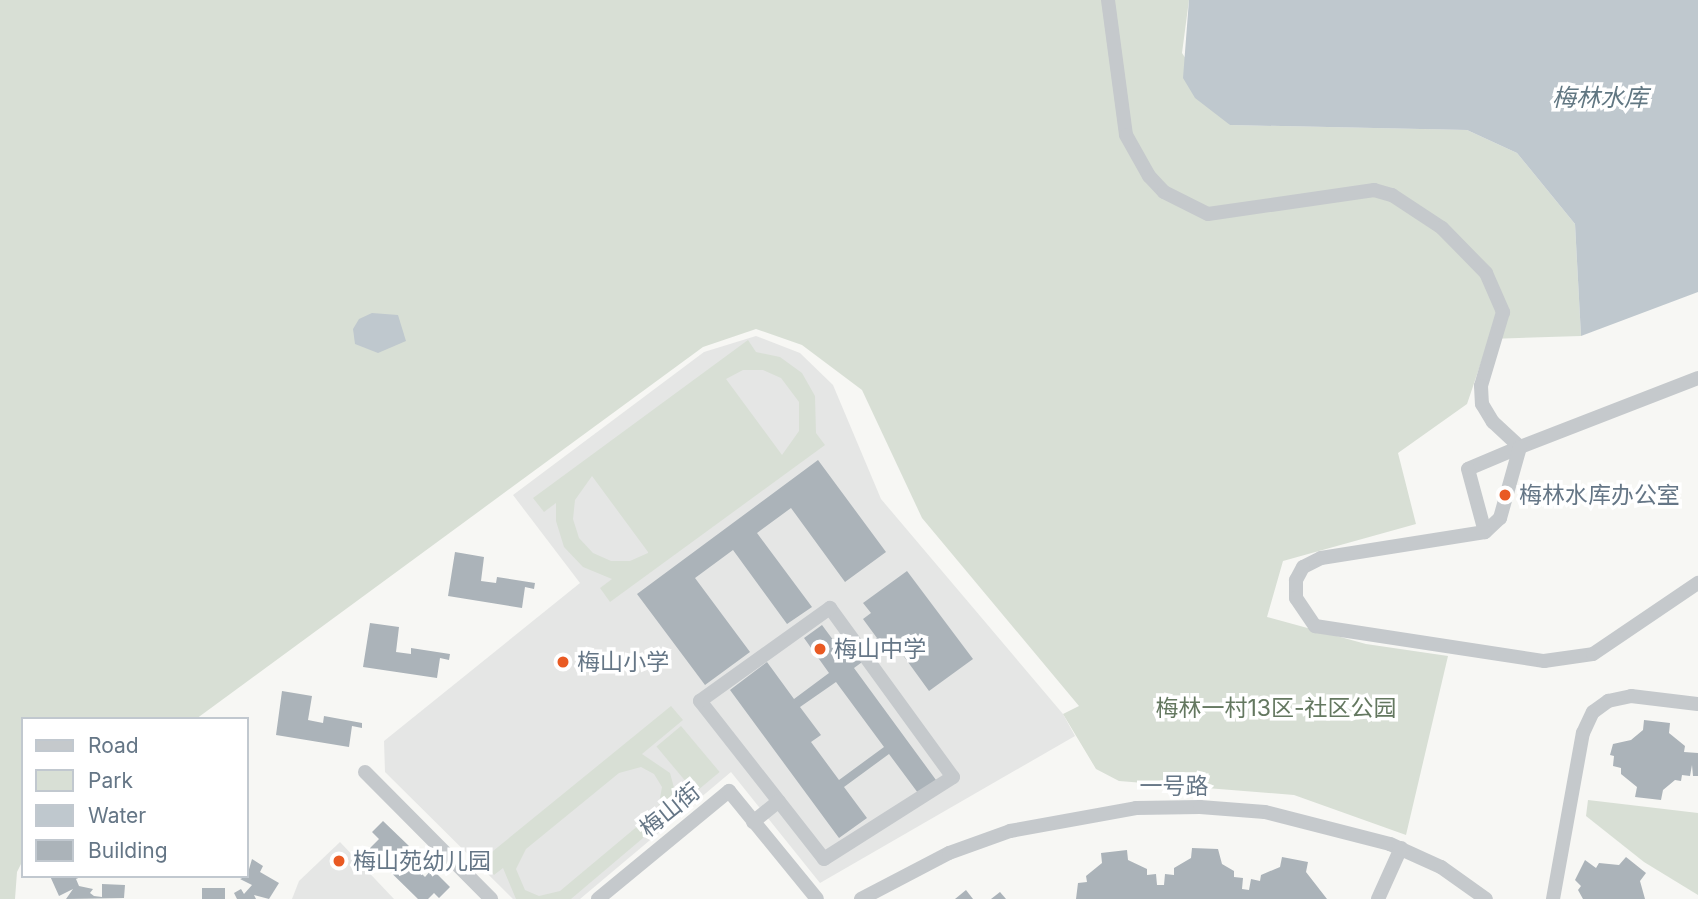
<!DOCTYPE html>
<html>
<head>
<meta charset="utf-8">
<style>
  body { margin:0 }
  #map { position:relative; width:1698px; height:899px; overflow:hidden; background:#f7f7f4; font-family:Inter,"Noto Sans SC",sans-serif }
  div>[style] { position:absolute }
  .built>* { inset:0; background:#e5e6e5 }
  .green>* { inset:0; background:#d8dfd5; transform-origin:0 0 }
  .water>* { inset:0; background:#bfc8ce }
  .building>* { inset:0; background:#abb3b9; transform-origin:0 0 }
  .minor>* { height:14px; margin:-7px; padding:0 7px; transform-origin:7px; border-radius:7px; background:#c5c9cc }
  .dots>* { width:19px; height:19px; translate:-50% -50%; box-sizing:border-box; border:4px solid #fff; border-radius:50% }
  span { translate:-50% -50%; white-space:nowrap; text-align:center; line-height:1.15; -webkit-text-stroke:7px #fff; paint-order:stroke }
  .poi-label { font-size:23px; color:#657686 }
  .left { translate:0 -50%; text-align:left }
  .park-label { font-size:23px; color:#647860 }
  .street-label { font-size:23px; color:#657686 }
  .water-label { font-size:24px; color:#617782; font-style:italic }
  .legend { position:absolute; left:21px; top:717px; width:228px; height:161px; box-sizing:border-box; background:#fff; border:2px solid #c1c8cf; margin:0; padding:9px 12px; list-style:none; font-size:21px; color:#657686 }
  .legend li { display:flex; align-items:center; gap:14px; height:35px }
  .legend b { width:35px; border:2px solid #c1c8cf }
</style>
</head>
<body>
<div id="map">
  <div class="built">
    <div style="clip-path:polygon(756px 336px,800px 353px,833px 385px,881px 499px,1063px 714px,1075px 736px,820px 883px,731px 772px,580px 899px,513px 899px,385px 772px,384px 741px,580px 583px,513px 495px,704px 352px)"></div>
    <div style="clip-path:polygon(340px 842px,394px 899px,292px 899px,299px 881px)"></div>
  </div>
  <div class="green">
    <div style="clip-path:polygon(0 0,1189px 0,1182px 53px,1230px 125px,1467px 130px,1517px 153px,1575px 224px,1581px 336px,1489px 339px,1467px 404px,1398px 453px,1416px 524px,1283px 561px,1267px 617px,1366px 644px,1448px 656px,1406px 835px,1294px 795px,1119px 781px,1096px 769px,1063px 714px,1079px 706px,922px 518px,862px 390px,802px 345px,756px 329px,703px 347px,196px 719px,23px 719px,23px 860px,17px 872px,15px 899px,0 899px)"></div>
    <div style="clip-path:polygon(evenodd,748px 340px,756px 352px,780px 357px,802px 373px,815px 396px,816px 433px,825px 445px,610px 602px,600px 588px,612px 579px,583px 567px,564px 547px,556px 521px,556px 503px,544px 512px,533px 498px,748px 340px,743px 370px,763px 370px,781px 378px,799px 402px,799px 431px,782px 455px,726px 379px,743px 370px,748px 340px,592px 476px,648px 552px,648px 553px,630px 561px,611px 561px,593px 553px,579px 538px,573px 519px,575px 500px,592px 476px)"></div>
    <div style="clip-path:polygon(evenodd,671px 706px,683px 720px,642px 754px,670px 773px,676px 795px,669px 816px,571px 899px,516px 899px,503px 868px,494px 875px,482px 860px,671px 706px,641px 767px,654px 774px,662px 787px,658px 809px,560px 891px,539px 896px,525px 890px,516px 869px,526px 849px,619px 773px,641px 767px)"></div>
    <div style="left:681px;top:726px;width:60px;height:32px;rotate:50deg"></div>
    <div style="clip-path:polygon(1588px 800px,1698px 813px,1698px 895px,1644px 862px,1586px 816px)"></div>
  </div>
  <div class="water">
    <div style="clip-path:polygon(1189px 0,1698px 0,1698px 292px,1581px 336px,1575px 224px,1517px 153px,1467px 130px,1230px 125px,1195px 98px,1183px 78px)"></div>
    <div style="clip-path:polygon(372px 313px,398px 315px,406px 341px,378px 353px,355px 344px,353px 329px,359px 319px)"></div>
  </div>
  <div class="building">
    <div style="clip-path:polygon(818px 460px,886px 552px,845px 582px,791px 508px,757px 533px,812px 607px,787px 624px,733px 550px,695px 578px,750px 652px,705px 685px,637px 594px)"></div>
    <div style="clip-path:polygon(455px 552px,484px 557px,481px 581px,496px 583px,497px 577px,535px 583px,534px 589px,525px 587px,522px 608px,448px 596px)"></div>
    <div style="clip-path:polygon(evenodd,907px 571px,973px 659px,929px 691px,892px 640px,854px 668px,936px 780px,918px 793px,889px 754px,844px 787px,867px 818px,839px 838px,730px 690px,767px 662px,794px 699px,829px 673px,804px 638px,822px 625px,848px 660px,877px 638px,863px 619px,871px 613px,863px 603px,907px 571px,836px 682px,884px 747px,839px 780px,811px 742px,821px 735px,800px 707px,836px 682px)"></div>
    <div style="clip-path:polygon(370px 623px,399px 627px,396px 652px,411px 654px,411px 648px,450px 654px,449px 660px,440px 658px,437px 678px,363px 667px)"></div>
    <div style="clip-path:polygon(282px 691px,312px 696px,308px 720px,323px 723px,324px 716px,362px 723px,362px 728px,352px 726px,349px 747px,276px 735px)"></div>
    <div style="clip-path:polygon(1644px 720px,1670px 723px,1669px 733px,1685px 746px,1684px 752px,1698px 753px,1698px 776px,1693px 776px,1692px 765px,1690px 776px,1682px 775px,1681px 781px,1675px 780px,1663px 790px,1661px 800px,1635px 797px,1637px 787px,1621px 774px,1621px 768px,1613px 766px,1614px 756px,1610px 755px,1613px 744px,1631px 740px,1643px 730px)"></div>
    <div style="clip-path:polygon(383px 821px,409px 846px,401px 853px,425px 877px,432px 869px,450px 887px,439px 898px,434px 893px,428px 899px,418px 899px,368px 850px,379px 839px,372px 832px)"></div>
    <div style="clip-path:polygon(1192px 848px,1218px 849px,1222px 864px,1234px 871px,1234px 877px,1243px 878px,1242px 889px,1249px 890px,1251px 879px,1260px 881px,1261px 875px,1280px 867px,1282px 857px,1308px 862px,1306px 872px,1327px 899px,1076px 899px,1078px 883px,1087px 882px,1086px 876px,1102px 863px,1101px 853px,1127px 850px,1128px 860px,1147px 869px,1147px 875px,1156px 874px,1157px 885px,1164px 885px,1165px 874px,1174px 875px,1174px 868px,1191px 858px)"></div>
    <div style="clip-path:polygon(1626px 857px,1646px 873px,1640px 881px,1645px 899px,1583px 899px,1578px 890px,1581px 886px,1575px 880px,1585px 860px,1596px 868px,1599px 863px,1619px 865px)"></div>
    <div style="clip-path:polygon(252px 859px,263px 866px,260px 872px,279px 883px,269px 899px,254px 895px,256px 899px,237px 899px,234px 893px,241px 889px,244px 894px,252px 885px,240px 879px,247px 876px)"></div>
    <div style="clip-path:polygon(50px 876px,83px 876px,76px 879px,79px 886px,93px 889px,90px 893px,94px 896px,102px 897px,102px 884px,125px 885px,124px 898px,66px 899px,73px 889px,59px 896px)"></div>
    <div style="left:202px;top:888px;width:23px;height:11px"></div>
    <div style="clip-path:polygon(966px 890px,973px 899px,955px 899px)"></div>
    <div style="clip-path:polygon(1000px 892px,1006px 899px,991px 899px)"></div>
  </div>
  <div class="minor">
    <div style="left:1108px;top:0;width:136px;rotate:82.4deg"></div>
    <div style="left:1126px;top:135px;width:47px;rotate:60.7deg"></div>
    <div style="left:1149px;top:176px;width:22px;rotate:47deg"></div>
    <div style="left:1164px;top:192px;width:49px;rotate:26.6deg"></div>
    <div style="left:1208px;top:214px;width:168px;rotate:-8.2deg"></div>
    <div style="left:1374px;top:190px;width:19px;rotate:16deg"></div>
    <div style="left:1392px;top:195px;width:60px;rotate:33.4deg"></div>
    <div style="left:1442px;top:228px;width:63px;rotate:45.6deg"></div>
    <div style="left:1486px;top:273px;width:43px;rotate:66.4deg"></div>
    <div style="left:1503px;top:312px;width:77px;rotate:106.6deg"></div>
    <div style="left:1481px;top:386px;width:18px;rotate:87deg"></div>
    <div style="left:1482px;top:404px;width:21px;rotate:59deg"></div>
    <div style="left:1493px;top:422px;width:37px;rotate:43deg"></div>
    <div style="left:1520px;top:447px;width:56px;rotate:157.1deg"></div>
    <div style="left:1468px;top:469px;width:65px;rotate:74.9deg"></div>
    <div style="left:1698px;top:378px;width:191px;rotate:158.8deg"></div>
    <div style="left:1520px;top:447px;width:74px;rotate:105.7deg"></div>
    <div style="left:1500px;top:518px;width:21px;rotate:137deg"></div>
    <div style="left:1485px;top:532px;width:166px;rotate:171deg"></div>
    <div style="left:1321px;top:558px;width:20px;rotate:153deg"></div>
    <div style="left:1303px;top:567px;width:15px;rotate:118deg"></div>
    <div style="left:1296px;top:580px;width:18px;rotate:90deg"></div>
    <div style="left:1296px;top:598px;width:34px;rotate:56deg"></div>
    <div style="left:1315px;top:626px;width:232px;rotate:8.7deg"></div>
    <div style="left:1544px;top:661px;width:49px;rotate:-8.1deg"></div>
    <div style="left:1593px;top:654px;width:127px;rotate:-34.1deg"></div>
    <div style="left:830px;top:608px;width:209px;rotate:54deg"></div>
    <div style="left:953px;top:777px;width:153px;rotate:147.6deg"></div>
    <div style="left:824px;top:859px;width:201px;rotate:-128.1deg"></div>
    <div style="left:700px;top:701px;width:160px;rotate:-35.6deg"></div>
    <div style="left:365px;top:772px;width:179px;rotate:45.2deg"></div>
    <div style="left:753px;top:822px;width:33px;rotate:-39deg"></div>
    <div style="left:598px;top:899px;width:170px;rotate:-39.5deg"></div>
    <div style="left:729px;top:791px;width:139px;rotate:50.8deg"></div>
    <div style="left:861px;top:899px;width:99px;rotate:-27.6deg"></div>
    <div style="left:949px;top:853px;width:65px;rotate:-19.8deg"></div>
    <div style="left:1010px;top:831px;width:128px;rotate:-10.3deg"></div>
    <div style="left:1136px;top:808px;width:64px;rotate:-0.9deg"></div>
    <div style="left:1200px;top:807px;width:65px;rotate:4.4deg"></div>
    <div style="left:1265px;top:812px;width:129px;rotate:14.4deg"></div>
    <div style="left:1390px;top:844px;width:56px;rotate:24.3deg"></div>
    <div style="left:1441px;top:867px;width:55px;rotate:35.4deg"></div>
    <div style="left:1378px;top:899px;width:56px;rotate:-65.7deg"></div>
    <div style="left:1553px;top:899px;width:169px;rotate:-79.8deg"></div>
    <div style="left:1583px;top:733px;width:23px;rotate:-65deg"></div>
    <div style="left:1593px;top:712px;width:19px;rotate:-36deg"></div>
    <div style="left:1608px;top:701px;width:24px;rotate:-12deg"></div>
    <div style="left:1631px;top:696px;width:67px;rotate:6.8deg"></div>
  </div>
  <div class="dots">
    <div style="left:1505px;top:495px;background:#e95a23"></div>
    <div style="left:820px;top:649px;background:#e95a23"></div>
    <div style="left:563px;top:662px;background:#e95a23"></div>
    <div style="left:339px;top:861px;background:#e95a23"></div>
  </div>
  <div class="poi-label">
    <span class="left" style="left:1519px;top:495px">梅林水库办公室</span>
    <span class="left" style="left:834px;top:649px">梅山中学</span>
    <span class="left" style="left:577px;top:662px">梅山小学</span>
    <span class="left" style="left:353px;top:861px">梅山苑幼儿园</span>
  </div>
  <div class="park-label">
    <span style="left:1276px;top:708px">梅林一村13区-社区公园</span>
  </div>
  <div class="street-label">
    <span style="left:1174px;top:786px">一号路</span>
    <span style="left:670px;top:810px;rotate:-39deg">梅山街</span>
  </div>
  <div class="water-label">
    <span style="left:1600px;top:98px">梅林水库</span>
  </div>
  <ul class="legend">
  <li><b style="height:9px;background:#c5c9cc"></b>Road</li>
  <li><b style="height:19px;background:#d8dfd5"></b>Park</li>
  <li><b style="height:19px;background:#bfc8ce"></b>Water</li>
  <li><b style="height:19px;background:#abb3b9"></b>Building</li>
  </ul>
</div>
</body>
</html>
